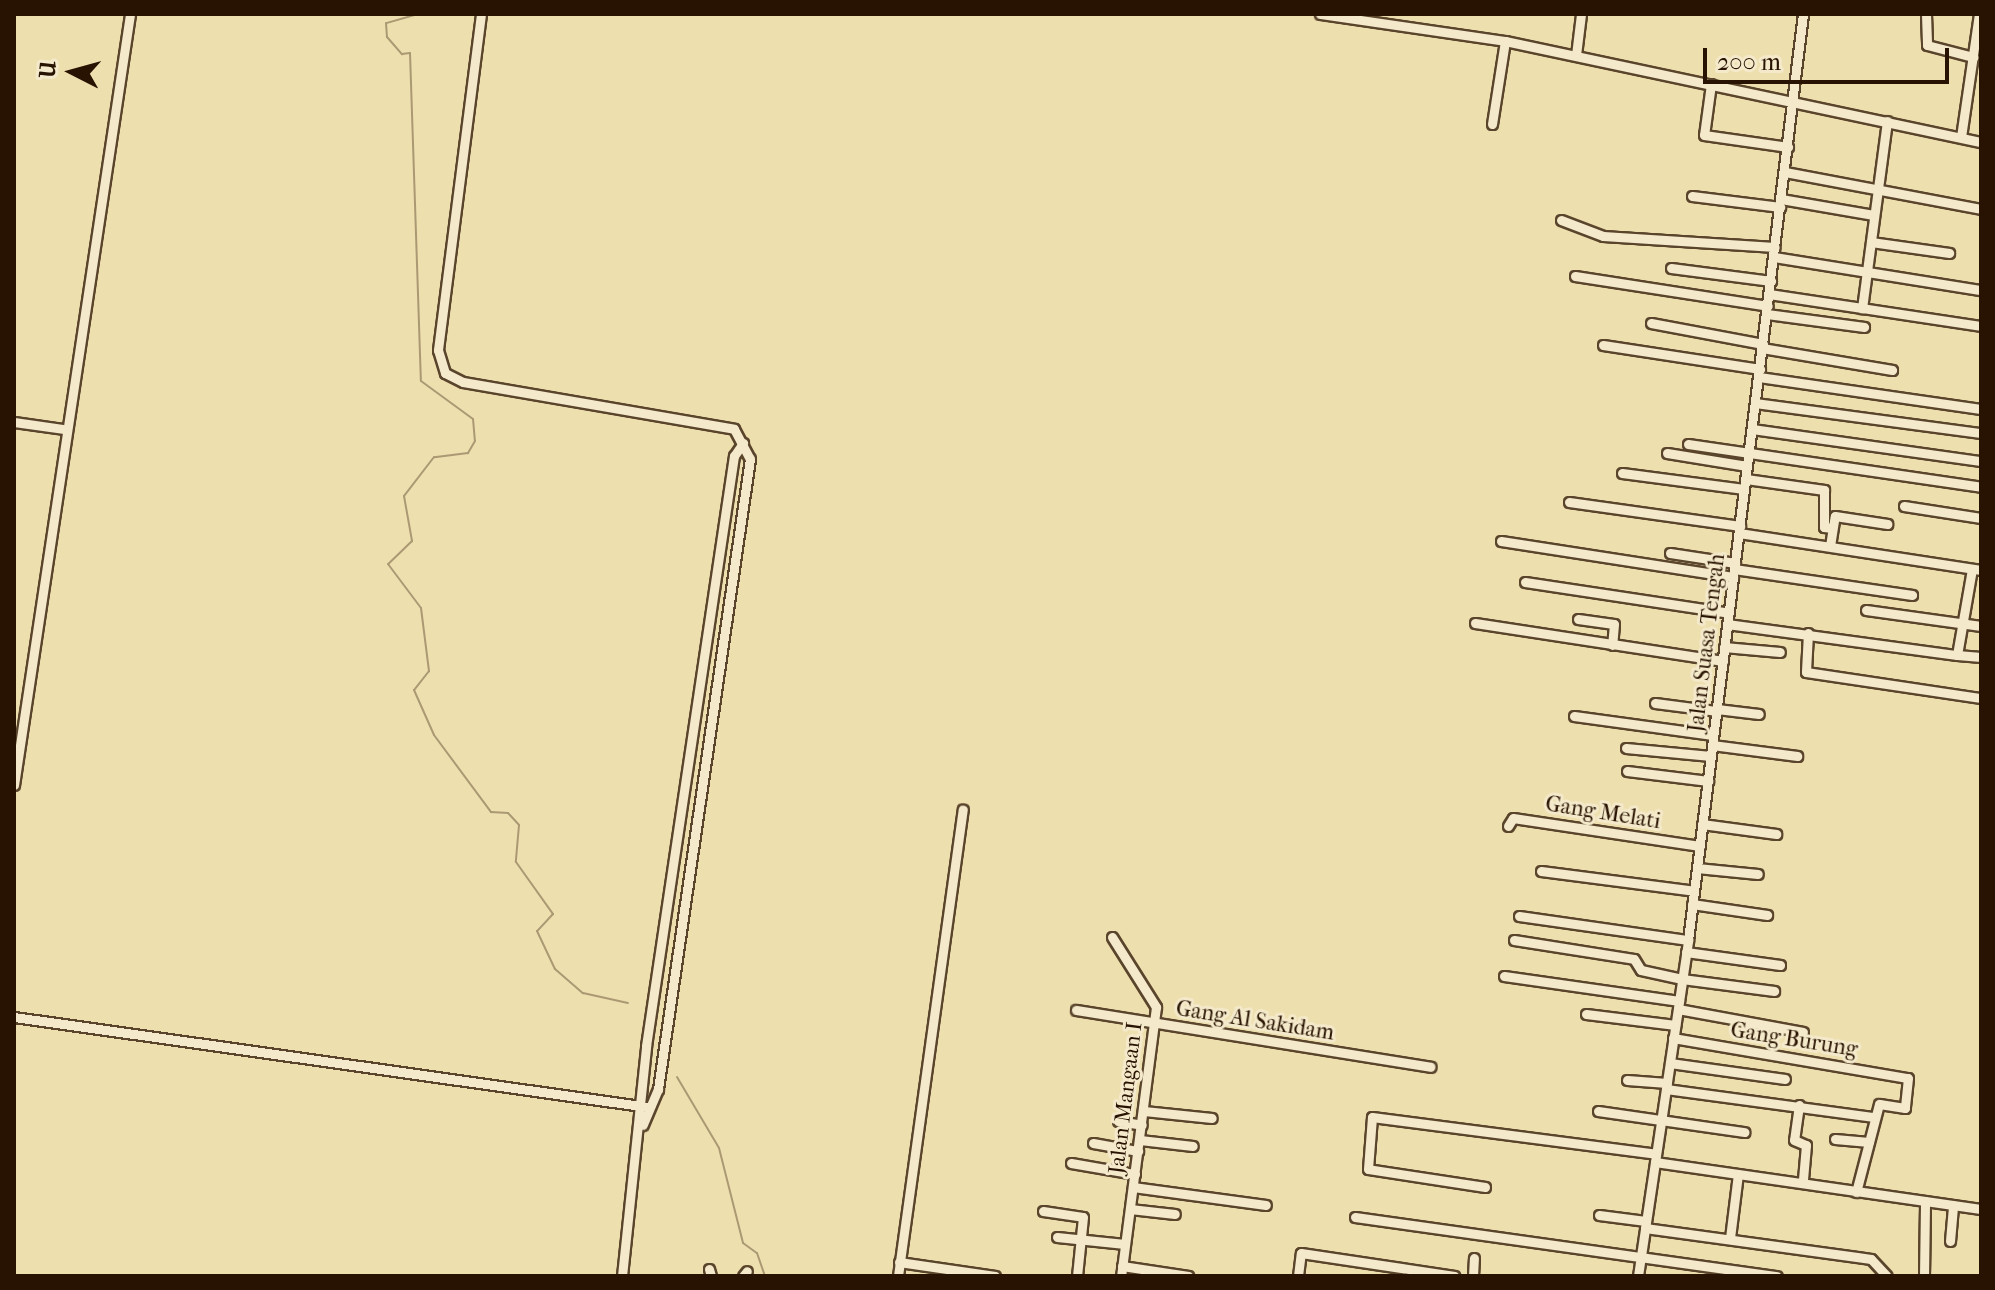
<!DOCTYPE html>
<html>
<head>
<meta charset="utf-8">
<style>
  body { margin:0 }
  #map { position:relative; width:1995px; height:1290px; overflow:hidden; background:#eedfaf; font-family:"IM FELL French Canon",serif }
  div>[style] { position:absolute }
  .stream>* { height:2px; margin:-1px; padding:0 1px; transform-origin:1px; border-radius:1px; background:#ab9974 }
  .roads { filter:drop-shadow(2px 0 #5a452c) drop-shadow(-2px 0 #5a452c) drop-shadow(0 2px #5a452c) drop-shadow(0 -2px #5a452c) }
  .minor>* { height:9px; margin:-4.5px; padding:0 4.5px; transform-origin:4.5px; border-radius:4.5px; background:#f4eacb }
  span { translate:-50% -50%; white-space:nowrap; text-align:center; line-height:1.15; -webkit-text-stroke:6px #f4eacb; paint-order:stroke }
  .street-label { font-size:22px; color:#281201 }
  .frame { position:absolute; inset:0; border:16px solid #281201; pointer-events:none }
  .north { position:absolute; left:32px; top:32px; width:80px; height:80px; -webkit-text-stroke:6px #f4eacb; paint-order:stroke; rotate:276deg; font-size:22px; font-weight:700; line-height:32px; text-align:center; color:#281201 }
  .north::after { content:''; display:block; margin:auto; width:28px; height:36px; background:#281201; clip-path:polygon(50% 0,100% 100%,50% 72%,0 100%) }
  .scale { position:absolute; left:1703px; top:48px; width:246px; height:36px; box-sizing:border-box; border:4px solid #281201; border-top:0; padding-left:10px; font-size:24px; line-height:28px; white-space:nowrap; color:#281201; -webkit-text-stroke:6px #f4eacb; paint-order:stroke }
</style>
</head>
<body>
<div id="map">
  <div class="stream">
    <div style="left:418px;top:14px;width:33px;rotate:164deg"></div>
    <div style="left:386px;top:23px;width:14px;rotate:86deg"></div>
    <div style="left:387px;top:37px;width:23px;rotate:49deg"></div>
    <div style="left:402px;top:54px;width:8px;rotate:-7deg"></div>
    <div style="left:410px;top:53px;width:328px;rotate:88.1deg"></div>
    <div style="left:421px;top:381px;width:64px;rotate:36.2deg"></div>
    <div style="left:473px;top:419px;width:22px;rotate:85deg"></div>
    <div style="left:475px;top:441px;width:14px;rotate:120deg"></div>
    <div style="left:468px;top:453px;width:34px;rotate:173deg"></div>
    <div style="left:434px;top:457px;width:49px;rotate:127.6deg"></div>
    <div style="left:404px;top:496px;width:46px;rotate:79.9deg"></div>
    <div style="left:412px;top:541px;width:33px;rotate:136deg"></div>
    <div style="left:388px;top:564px;width:55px;rotate:53.1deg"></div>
    <div style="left:421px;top:608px;width:64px;rotate:82.8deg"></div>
    <div style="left:429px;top:671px;width:24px;rotate:128deg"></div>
    <div style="left:414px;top:690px;width:49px;rotate:66deg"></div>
    <div style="left:434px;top:735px;width:96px;rotate:53.5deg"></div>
    <div style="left:491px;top:812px;width:17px;rotate:3deg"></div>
    <div style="left:508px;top:813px;width:16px;rotate:47deg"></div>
    <div style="left:519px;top:825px;width:37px;rotate:95deg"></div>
    <div style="left:516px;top:862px;width:64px;rotate:54.6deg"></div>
    <div style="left:553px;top:914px;width:23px;rotate:133deg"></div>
    <div style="left:537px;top:931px;width:42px;rotate:64.7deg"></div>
    <div style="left:555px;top:969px;width:37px;rotate:41deg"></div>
    <div style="left:583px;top:993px;width:46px;rotate:12.5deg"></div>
    <div style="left:677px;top:1077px;width:82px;rotate:59.4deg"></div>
    <div style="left:719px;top:1148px;width:98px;rotate:75.8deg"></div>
    <div style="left:743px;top:1243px;width:17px;rotate:36deg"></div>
    <div style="left:757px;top:1253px;width:24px;rotate:71deg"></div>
  </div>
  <div class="roads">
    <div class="minor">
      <div style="left:481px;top:14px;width:339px;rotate:97.3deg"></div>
      <div style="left:438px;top:350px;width:24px;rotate:73deg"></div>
      <div style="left:445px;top:373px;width:20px;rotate:27deg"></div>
      <div style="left:463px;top:382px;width:275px;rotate:9.8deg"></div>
      <div style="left:734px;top:429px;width:34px;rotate:62deg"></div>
      <div style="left:750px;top:459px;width:637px;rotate:98.31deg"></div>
      <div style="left:658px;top:1089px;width:39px;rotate:113deg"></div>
      <div style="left:1320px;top:14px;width:187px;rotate:8.3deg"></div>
      <div style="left:1505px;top:41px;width:487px;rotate:12deg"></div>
      <div style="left:1926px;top:14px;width:31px;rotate:88deg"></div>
      <div style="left:1927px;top:45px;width:48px;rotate:14.6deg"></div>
      <div style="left:1576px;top:55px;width:41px;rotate:-83deg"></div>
      <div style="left:1711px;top:84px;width:51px;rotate:97.8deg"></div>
      <div style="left:1704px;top:135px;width:85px;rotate:8.1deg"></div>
      <div style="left:1887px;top:121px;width:189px;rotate:97.6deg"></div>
      <div style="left:1862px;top:308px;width:120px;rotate:8.6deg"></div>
      <div style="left:1492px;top:124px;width:84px;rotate:-81.1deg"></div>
      <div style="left:1961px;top:137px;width:124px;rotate:-81.7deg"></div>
      <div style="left:1785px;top:172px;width:199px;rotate:10.7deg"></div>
      <div style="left:1692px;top:196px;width:89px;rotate:7.1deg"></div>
      <div style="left:1781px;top:199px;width:94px;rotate:9.8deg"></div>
      <div style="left:1561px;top:220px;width:45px;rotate:20.9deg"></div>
      <div style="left:1603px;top:236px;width:172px;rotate:3.7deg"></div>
      <div style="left:1871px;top:242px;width:79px;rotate:8deg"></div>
      <div style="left:1774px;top:257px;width:210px;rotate:9.1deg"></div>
      <div style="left:1671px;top:268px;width:101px;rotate:7.4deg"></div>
      <div style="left:1575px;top:276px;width:195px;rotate:8.8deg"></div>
      <div style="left:1769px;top:294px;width:94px;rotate:8.6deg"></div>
      <div style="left:1767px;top:314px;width:98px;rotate:7.6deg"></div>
      <div style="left:1651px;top:323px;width:114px;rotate:10.6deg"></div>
      <div style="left:1603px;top:345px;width:159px;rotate:8.7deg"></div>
      <div style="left:1762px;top:348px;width:132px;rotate:9.6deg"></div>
      <div style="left:1759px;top:377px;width:224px;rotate:8.2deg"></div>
      <div style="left:1755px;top:403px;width:228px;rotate:7.6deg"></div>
      <div style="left:14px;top:422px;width:49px;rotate:8.1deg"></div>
      <div style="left:1752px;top:429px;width:231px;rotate:8deg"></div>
      <div style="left:1688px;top:444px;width:296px;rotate:8.3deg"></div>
      <div style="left:1667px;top:453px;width:81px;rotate:9.2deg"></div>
      <div style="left:1622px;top:473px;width:123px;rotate:7.5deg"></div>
      <div style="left:1746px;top:479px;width:79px;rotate:8deg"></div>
      <div style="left:1824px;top:490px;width:37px;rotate:90deg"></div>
      <div style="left:1824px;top:527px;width:8px;rotate:7deg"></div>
      <div style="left:1569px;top:502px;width:173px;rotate:8deg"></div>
      <div style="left:1904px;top:506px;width:78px;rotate:8.9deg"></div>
      <div style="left:1739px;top:533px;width:245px;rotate:8.7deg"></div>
      <div style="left:1501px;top:541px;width:235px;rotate:8.8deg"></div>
      <div style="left:1830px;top:546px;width:30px;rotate:-81deg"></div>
      <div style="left:1835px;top:516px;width:53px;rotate:8.7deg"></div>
      <div style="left:1670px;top:553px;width:66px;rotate:8.7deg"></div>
      <div style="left:1734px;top:569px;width:180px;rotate:8.3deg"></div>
      <div style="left:1972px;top:569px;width:87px;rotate:99.9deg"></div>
      <div style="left:1957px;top:655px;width:21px;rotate:5deg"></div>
      <div style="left:1525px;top:582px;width:206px;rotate:8.6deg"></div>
      <div style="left:1866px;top:610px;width:116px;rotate:7.9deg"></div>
      <div style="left:1578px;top:619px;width:36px;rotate:8deg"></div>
      <div style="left:1614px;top:624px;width:21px;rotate:95deg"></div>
      <div style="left:1475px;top:623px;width:251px;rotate:8.7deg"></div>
      <div style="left:1727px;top:624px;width:232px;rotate:7.7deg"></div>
      <div style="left:1808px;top:633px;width:39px;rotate:93deg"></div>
      <div style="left:1806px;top:672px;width:177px;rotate:8.5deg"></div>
      <div style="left:1724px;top:647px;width:56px;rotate:5.1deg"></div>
      <div style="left:1655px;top:703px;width:63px;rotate:7.4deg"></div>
      <div style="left:1717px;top:709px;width:42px;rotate:6.8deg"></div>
      <div style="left:1574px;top:716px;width:140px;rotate:7.8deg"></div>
      <div style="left:1712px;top:745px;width:86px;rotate:7.4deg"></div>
      <div style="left:1626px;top:748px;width:85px;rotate:5.4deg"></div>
      <div style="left:1627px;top:771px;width:82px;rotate:7deg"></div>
      <div style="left:14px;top:785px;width:780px;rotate:-81.44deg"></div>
      <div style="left:1702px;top:824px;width:75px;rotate:7.7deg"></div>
      <div style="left:1508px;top:826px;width:9px;rotate:-58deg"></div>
      <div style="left:1513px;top:818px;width:189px;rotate:8.5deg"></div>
      <div style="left:1697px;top:868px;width:61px;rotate:5.6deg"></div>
      <div style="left:1541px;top:871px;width:154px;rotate:7.4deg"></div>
      <div style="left:1692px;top:904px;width:76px;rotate:8.3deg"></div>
      <div style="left:1519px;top:916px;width:171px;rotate:8.1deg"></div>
      <div style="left:1112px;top:937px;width:83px;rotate:57.8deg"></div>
      <div style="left:1156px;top:1007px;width:271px;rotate:97.4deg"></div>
      <div style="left:1514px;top:940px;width:121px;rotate:9deg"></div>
      <div style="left:1634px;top:959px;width:13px;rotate:58deg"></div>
      <div style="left:1641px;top:970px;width:42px;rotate:12.4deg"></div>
      <div style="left:1682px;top:979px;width:93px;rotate:7.4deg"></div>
      <div style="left:1686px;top:952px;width:95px;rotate:7.9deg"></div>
      <div style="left:1504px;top:976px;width:177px;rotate:8.1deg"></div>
      <div style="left:1678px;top:1009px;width:127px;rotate:10.4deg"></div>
      <div style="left:1076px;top:1010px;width:359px;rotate:9.1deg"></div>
      <div style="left:1586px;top:1014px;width:90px;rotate:7deg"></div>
      <div style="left:14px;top:1017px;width:640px;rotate:8.08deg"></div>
      <div style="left:1673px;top:1038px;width:238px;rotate:9.7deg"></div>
      <div style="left:1908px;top:1078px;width:30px;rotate:96deg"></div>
      <div style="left:1905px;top:1108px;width:26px;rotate:-171deg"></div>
      <div style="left:1879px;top:1104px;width:91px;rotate:104.6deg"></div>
      <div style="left:1670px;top:1063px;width:116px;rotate:7.9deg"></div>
      <div style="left:1627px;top:1080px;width:40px;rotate:4.3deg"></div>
      <div style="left:1666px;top:1089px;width:210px;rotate:7.7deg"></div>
      <div style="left:1799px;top:1105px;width:35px;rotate:98deg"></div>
      <div style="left:1794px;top:1140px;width:13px;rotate:23deg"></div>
      <div style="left:1806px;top:1145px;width:38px;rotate:95deg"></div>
      <div style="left:1144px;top:1111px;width:68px;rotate:5.9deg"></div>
      <div style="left:1598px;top:1111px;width:148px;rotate:8.2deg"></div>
      <div style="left:1118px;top:1121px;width:24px;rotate:9deg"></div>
      <div style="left:1835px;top:1139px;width:34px;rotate:5deg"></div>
      <div style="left:1140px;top:1140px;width:53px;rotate:6.5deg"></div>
      <div style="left:1093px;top:1143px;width:46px;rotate:10.1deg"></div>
      <div style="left:1655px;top:1162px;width:329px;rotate:8.2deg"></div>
      <div style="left:1071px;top:1163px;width:65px;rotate:9.8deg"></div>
      <div style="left:1133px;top:1187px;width:134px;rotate:7.7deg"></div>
      <div style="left:1485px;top:1187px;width:118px;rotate:-171.3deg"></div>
      <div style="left:1368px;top:1169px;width:52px;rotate:-85.6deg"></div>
      <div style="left:1372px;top:1117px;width:286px;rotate:7.4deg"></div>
      <div style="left:1130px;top:1209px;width:45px;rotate:6.3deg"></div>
      <div style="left:1043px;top:1211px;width:40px;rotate:8.5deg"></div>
      <div style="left:1083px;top:1217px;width:59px;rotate:95.8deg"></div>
      <div style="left:1599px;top:1215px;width:47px;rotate:7.3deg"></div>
      <div style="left:1355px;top:1217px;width:426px;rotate:8deg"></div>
      <div style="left:1645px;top:1228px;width:228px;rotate:7.8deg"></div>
      <div style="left:1871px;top:1259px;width:23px;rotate:47deg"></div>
      <div style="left:1057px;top:1237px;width:68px;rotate:5.9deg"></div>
      <div style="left:1730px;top:1238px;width:64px;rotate:-82.9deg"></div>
      <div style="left:1950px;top:1241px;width:36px;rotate:-85deg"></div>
      <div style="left:899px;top:1262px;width:97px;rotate:8.3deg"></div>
      <div style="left:1122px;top:1266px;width:67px;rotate:8.6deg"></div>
      <div style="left:709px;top:1269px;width:7px;rotate:74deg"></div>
      <div style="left:622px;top:1276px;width:231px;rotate:-84deg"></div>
      <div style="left:646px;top:1046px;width:597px;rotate:-81.52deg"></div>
      <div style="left:734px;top:456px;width:16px;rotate:-55deg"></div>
      <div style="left:743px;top:1276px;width:6px;rotate:-51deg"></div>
      <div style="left:898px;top:1276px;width:471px;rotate:-82.1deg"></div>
      <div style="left:1298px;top:1276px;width:23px;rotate:-83deg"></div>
      <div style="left:1301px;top:1253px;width:155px;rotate:8.5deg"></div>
      <div style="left:1473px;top:1276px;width:18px;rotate:-87deg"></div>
      <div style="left:1638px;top:1276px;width:340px;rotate:-81.5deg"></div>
      <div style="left:1688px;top:940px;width:933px;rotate:-82.92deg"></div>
      <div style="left:1924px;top:1276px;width:75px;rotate:-89.2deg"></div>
    </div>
  </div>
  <div class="street-label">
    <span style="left:1707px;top:643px;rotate:-83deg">Jalan Suasa Tengah</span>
    <span style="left:1603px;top:813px;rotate:9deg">Gang Melati</span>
    <span style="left:1255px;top:1021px;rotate:9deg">Gang Al Sakidam</span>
    <span style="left:1794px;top:1040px;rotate:9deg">Gang Burung</span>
    <span style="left:1126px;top:1098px;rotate:-83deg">Jalan Mangaan I</span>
  </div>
  <div class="frame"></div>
  <div class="north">U</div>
  <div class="scale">200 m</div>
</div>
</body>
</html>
